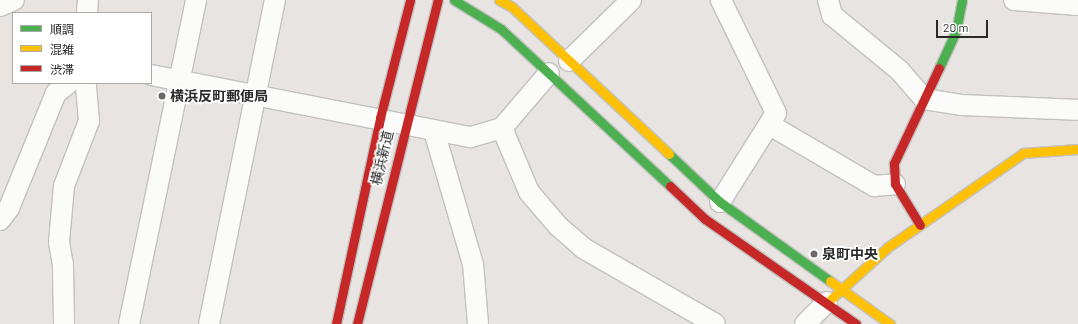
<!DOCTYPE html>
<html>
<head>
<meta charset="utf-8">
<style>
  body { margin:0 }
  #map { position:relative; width:1078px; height:324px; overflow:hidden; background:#e7e4e1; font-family:Barlow,"Noto Sans JP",sans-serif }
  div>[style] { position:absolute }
  .roads { filter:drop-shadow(1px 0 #c2c1c1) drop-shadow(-1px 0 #c2c1c1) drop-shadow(0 1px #c2c1c1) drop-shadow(0 -1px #c2c1c1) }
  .street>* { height:20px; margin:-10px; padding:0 10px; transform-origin:10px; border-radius:10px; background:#fbfbfa }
  .fast>* { height:9px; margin:-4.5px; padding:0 4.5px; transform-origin:4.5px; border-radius:4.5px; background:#4caf50 }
  .slow>* { height:9px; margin:-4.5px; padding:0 4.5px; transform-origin:4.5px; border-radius:4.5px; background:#ffc107 }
  .jam>* { height:9px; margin:-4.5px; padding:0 4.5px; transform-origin:4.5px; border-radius:4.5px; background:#c62828 }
  .dots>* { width:11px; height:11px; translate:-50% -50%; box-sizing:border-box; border:2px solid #fff; border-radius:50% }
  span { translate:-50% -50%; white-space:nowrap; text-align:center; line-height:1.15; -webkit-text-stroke:3.5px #fff; paint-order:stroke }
  .poi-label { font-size:14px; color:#2a2a2a; font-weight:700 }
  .left { translate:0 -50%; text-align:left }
  .street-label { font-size:14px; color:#2a2a2a }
  .legend { position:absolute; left:12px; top:12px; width:140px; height:72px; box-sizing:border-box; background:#fff; border:1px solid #aaa; margin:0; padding:5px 7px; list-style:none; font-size:12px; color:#2a2a2a }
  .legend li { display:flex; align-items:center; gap:8px; height:20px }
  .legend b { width:20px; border:1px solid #aaa }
  .scale { position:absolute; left:936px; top:20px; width:52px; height:18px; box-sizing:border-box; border:2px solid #2a2a2a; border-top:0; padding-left:5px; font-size:12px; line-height:14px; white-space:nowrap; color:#2a2a2a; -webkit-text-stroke:3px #fff; paint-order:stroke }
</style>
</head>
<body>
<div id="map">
  <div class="roads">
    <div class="street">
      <div style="left:828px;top:0;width:16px;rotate:75deg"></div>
      <div style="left:832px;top:15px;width:87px;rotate:39.4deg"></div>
      <div style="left:899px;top:70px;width:38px;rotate:49deg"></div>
      <div style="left:924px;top:99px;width:36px;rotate:9deg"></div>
      <div style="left:960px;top:105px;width:118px;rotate:2.4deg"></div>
      <div style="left:1014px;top:0;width:64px;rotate:4.5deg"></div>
      <div style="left:0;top:6px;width:15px;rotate:-23deg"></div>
      <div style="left:87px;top:13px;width:13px;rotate:-86deg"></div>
      <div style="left:569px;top:61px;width:87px;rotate:-44.5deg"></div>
      <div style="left:151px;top:75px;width:326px;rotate:11deg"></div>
      <div style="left:471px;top:137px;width:32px;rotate:-16deg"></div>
      <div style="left:502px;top:128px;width:72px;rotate:-49.5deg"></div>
      <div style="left:770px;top:125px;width:121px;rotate:30.4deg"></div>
      <div style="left:874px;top:186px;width:21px;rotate:-5deg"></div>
      <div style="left:502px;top:128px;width:69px;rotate:67.1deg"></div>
      <div style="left:529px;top:192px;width:45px;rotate:49.5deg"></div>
      <div style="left:558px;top:226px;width:33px;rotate:41deg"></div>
      <div style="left:583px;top:248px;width:152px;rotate:29.9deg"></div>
      <div style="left:434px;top:131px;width:139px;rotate:73.7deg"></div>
      <div style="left:473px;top:264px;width:60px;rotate:85.2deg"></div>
      <div style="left:720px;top:202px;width:105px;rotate:-57.8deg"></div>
      <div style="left:776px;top:113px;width:126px;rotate:-116deg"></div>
      <div style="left:0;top:220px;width:15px;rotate:-53deg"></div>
      <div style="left:9px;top:208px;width:124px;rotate:-67.8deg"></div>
      <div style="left:56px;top:93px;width:16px;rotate:-38deg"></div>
      <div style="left:64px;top:324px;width:59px;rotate:-91deg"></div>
      <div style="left:63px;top:265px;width:23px;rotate:-100deg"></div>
      <div style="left:59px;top:242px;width:56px;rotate:-84.9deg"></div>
      <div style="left:64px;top:186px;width:70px;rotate:-69deg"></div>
      <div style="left:89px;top:121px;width:38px;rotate:-95deg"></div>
      <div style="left:129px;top:324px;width:331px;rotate:-78.3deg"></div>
      <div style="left:209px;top:324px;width:331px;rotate:-78.5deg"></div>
      <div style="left:805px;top:324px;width:31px;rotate:-45deg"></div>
    </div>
    <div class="fast">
      <div style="left:454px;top:0;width:55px;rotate:31.7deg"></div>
      <div style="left:501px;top:29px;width:231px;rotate:42.9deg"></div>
      <div style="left:939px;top:68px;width:41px;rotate:-65.3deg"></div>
      <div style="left:956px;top:31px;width:32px;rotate:-79deg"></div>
      <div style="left:669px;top:154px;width:70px;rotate:43.3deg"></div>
      <div style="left:720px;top:202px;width:135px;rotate:35.7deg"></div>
    </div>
    <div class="slow">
      <div style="left:499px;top:0;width:15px;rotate:28deg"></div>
      <div style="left:512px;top:7px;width:215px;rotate:43.1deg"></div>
      <div style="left:830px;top:281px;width:74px;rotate:35.6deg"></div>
      <div style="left:831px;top:299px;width:77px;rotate:-42.4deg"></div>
      <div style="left:888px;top:247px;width:165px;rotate:-34.8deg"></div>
      <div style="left:1023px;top:153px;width:55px;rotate:-4.2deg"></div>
    </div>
    <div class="jam">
      <div style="left:670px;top:186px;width:48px;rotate:43.3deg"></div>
      <div style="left:705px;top:219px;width:184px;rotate:34.8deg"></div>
      <div style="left:920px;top:225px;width:48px;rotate:-121.4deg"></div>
      <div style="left:895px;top:184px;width:21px;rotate:-93deg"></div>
      <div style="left:894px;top:163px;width:105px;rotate:-64.7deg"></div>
      <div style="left:336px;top:324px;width:211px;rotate:-77.9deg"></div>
      <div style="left:380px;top:118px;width:122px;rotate:-75.7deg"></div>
      <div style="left:357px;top:324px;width:334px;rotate:-76deg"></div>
    </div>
  </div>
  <div class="dots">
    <div style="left:162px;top:96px;background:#6c6b6a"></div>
    <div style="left:814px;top:254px;background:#6c6b6a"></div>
  </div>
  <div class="poi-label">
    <span class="left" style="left:170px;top:96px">横浜反町郵便局</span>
    <span class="left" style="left:822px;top:254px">泉町中央</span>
  </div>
  <div class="street-label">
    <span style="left:382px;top:158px;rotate:-77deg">横浜新道</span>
  </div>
  <ul class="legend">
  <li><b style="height:5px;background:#4caf50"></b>順調</li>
  <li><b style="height:5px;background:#ffc107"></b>混雑</li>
  <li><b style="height:5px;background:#c62828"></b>渋滞</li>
  </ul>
  <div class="scale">20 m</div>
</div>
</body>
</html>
